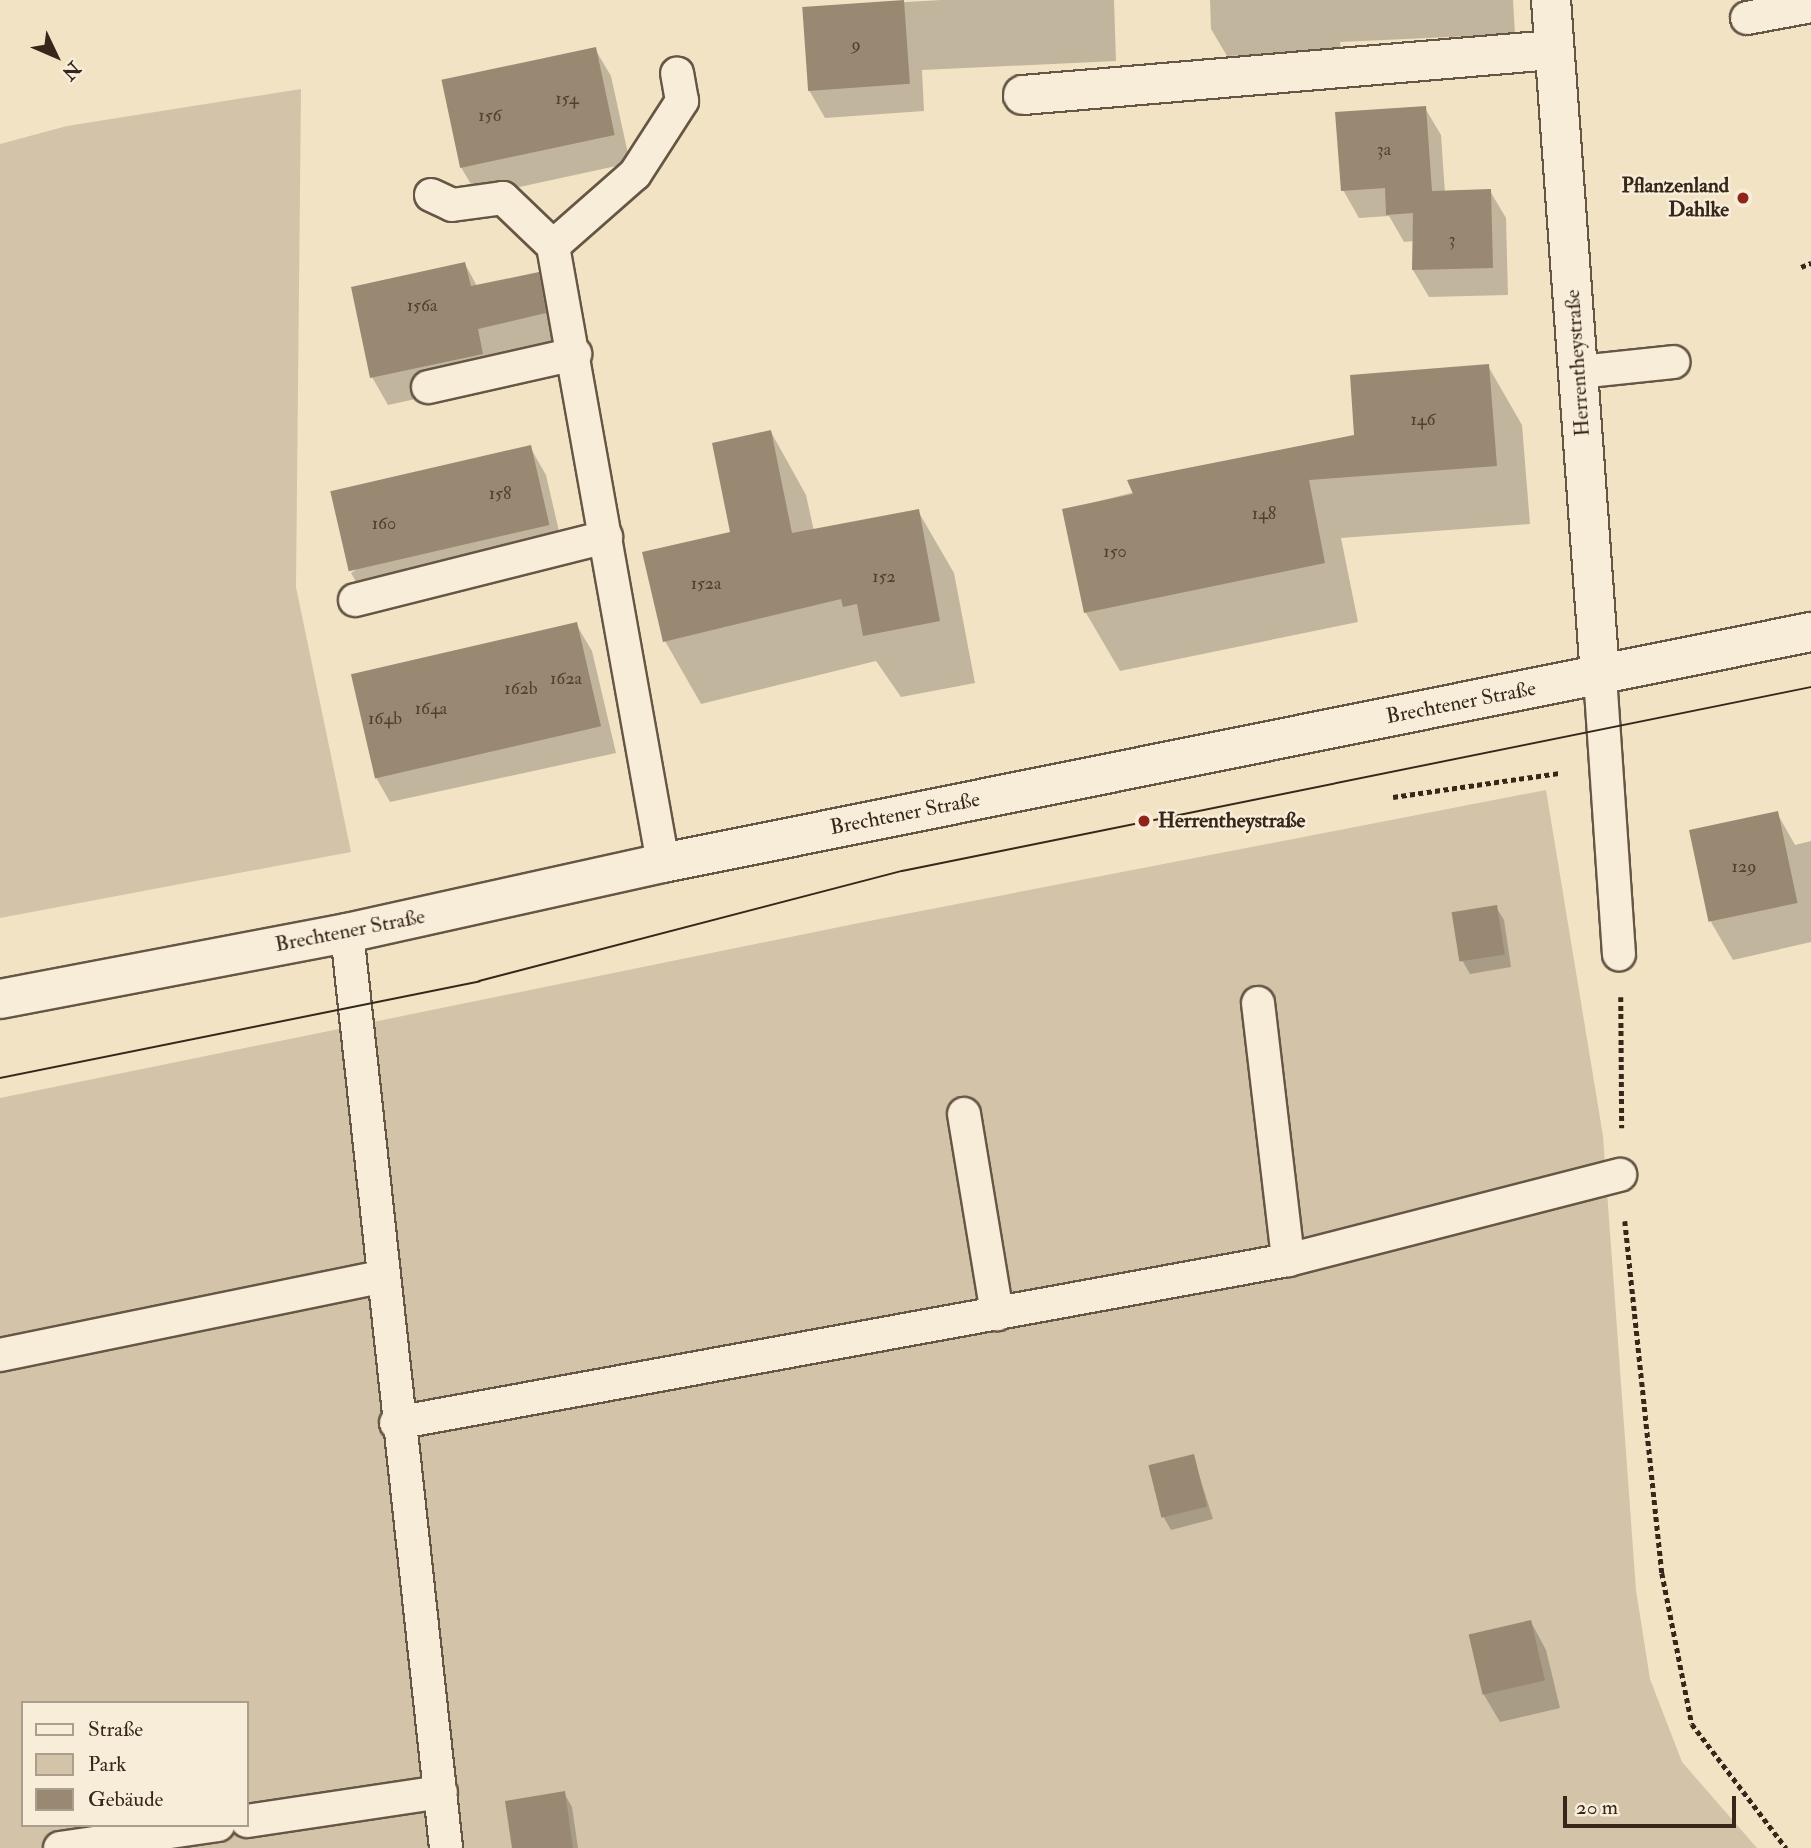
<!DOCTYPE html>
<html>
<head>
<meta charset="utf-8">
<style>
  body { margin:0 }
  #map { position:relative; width:1811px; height:1848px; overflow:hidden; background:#f3e3c5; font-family:"IM FELL Double Pica",serif }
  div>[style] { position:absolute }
  .green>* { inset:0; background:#d3c3a8 }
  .shadow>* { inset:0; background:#0003 }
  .building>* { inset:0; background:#998973; transform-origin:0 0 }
  .path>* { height:4.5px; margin-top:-2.25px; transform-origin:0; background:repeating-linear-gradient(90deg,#37271a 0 5px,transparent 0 8.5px) }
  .roads { filter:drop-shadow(2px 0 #665645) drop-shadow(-2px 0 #665645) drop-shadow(0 2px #665645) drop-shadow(0 -2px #665645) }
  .service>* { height:32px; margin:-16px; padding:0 16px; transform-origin:16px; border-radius:16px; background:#f7edd9 }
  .minor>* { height:38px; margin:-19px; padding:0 19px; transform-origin:19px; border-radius:19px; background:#f7edd9 }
  .secondary>* { height:38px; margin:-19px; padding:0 19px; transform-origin:19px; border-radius:19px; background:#f7edd9 }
  .tram>* { height:2px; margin:-1px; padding:0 1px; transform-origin:1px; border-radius:1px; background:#37271a }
  .dots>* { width:19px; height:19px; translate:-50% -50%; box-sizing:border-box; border:4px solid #f7edd9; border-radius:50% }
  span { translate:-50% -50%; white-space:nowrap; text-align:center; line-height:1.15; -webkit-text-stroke:5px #f7edd9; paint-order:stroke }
  .number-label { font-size:18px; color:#504030 }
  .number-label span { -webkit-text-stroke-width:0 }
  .poi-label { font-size:21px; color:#37271a; font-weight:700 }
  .right { translate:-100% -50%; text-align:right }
  .left { translate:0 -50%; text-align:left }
  .street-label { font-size:21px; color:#37271a }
  .legend { position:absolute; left:21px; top:1701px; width:228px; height:126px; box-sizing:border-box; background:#f7edd9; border:2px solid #aa9e8d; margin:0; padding:9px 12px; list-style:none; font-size:21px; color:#37271a }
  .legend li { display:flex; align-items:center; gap:14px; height:35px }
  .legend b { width:35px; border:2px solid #aa9e8d }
  .north { position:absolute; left:21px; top:21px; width:70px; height:70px; -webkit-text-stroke:5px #f7edd9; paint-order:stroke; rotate:134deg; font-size:19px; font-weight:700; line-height:28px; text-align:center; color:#37271a }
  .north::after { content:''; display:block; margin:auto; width:24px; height:32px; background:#37271a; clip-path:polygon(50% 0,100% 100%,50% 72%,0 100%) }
  .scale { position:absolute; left:1563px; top:1796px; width:173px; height:32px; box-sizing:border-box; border:4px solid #37271a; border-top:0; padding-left:9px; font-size:21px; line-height:24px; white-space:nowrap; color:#37271a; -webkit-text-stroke:5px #f7edd9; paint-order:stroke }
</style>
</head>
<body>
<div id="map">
  <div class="green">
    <div style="clip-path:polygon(301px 89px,296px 587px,351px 852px,0 918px,0 144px,67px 126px)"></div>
    <div style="clip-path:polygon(evenodd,1546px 790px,1603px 1136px,1636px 1590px,1650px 1679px,1682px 1762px,1757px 1848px,0 1848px,0 1098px,864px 922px,1546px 790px,23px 1703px,247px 1703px,247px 1825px,23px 1825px,23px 1703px)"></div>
  </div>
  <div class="shadow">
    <div style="clip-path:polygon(941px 0,1114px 0,1116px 61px,922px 70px,924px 111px,825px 118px,809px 90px,804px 8px)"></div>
    <div style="clip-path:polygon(1210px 0,1513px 0,1515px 34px,1340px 42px,1341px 51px,1227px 56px,1211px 29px)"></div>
    <div style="clip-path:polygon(595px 49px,611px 76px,630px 163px,478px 196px,462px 169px,443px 81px)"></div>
    <div style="clip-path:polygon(1425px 108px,1441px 135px,1445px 193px,1490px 191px,1506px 218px,1508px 295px,1429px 297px,1413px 270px,1414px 241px,1404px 242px,1389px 216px,1359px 218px,1343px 190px)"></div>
    <div style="clip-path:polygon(465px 264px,477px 286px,538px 274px,554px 301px,561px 341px,493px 356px,498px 381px,388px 405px,372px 377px)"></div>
    <div style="clip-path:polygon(1488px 366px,1522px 425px,1530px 524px,1341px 538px,1358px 622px,1120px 671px,1086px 613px,1064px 510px,1356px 436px)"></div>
    <div style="clip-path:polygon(771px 432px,806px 495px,814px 531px,918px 511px,954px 573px,975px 683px,901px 697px,876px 661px,701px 704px,665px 641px,732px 533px)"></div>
    <div style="clip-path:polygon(530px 447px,546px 475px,564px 553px,367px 601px,351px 573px)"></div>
    <div style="clip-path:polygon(576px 624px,592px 651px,616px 753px,390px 802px,374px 774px)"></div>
    <div style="clip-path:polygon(1777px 813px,1795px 845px,1811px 841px,1811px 942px,1733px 960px,1711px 922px)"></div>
    <div style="clip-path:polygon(1496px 907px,1504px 920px,1511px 967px,1470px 974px,1462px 960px)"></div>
    <div style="clip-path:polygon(1193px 1456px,1213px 1519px,1171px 1530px,1163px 1516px)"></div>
    <div style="clip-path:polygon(1531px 1622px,1546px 1650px,1560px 1708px,1500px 1722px,1484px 1695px)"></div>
    <div style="clip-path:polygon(564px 1793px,572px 1807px,578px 1848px,514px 1848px)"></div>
  </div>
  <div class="building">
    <div style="left:904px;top:0;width:84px;height:102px;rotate:86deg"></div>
    <div style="left:596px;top:47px;width:90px;height:158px;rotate:78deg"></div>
    <div style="clip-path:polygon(1426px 106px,1432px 191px,1491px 189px,1493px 268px,1412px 270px,1413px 213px,1386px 215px,1385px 188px,1341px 191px,1335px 112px)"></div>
    <div style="clip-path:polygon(465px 262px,471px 286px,539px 272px,546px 313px,478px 329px,483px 354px,370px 378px,351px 287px)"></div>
    <div style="clip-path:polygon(1489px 364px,1497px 466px,1309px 480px,1325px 563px,1084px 613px,1062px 509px,1133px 494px,1127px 480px,1354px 435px,1350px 375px)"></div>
    <div style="clip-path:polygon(771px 430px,792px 533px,919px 509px,940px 621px,863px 636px,857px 604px,843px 607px,841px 599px,663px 642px,642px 552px,730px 532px,712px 443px)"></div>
    <div style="left:531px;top:445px;width:82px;height:206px;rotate:77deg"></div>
    <div style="left:577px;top:622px;width:107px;height:232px;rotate:77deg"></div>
    <div style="left:1778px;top:811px;width:94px;height:91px;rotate:78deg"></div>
    <div style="left:1497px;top:905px;width:50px;height:46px;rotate:81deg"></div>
    <div style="left:1194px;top:1454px;width:54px;height:47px;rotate:76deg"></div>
    <div style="left:1531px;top:1620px;width:62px;height:64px;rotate:77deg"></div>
    <div style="clip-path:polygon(565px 1791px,573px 1848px,512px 1848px,505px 1801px)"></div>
  </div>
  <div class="path">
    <div style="left:1801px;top:267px;width:11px;rotate:-22deg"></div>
    <div style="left:1393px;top:797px;width:169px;rotate:-8.2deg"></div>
    <div style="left:1621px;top:997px;width:131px;rotate:89.6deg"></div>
    <div style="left:1625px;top:1221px;width:354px;rotate:84deg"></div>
    <div style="left:1662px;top:1573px;width:154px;rotate:78.8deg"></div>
    <div style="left:1692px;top:1724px;width:156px;rotate:52.8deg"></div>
  </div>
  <div class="roads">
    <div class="service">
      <div style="left:1747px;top:18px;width:65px;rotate:-10.6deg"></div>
      <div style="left:431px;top:195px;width:23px;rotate:25deg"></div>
      <div style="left:452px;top:205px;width:51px;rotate:-7.8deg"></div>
      <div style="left:503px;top:198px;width:69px;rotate:43.8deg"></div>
      <div style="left:1580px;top:372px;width:94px;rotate:-6.1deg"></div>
      <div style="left:428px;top:387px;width:151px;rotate:-12.7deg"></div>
      <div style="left:355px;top:600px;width:259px;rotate:-14.1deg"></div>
      <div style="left:1600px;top:676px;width:279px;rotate:86.1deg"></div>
      <div style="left:663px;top:863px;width:627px;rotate:-100.11deg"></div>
      <div style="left:553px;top:246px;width:109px;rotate:-41.3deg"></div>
      <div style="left:635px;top:174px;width:87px;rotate:-57.2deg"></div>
      <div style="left:682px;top:101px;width:28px;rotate:-100deg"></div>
      <div style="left:347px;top:933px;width:920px;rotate:83.82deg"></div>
      <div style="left:1258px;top:1003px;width:259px;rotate:83.3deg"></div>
      <div style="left:964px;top:1114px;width:203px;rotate:80.6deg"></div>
      <div style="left:0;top:1355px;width:389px;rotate:-11.6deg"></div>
      <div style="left:396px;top:1423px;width:907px;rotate:-10.36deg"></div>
      <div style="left:1288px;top:1260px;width:343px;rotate:-14.4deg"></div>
      <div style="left:247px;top:1821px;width:196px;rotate:-8.5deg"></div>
      <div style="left:60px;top:1848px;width:160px;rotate:-8.3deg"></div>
    </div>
    <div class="minor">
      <div style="left:1551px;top:0;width:678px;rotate:85.85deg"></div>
      <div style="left:1023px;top:95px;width:531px;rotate:-4.86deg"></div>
    </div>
    <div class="secondary">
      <div style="left:0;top:999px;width:353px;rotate:-10.8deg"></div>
      <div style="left:347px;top:933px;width:324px;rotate:-12.5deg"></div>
      <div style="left:663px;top:863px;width:1171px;rotate:-11.38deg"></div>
    </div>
  </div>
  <div class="tram">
    <div style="left:0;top:1078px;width:489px;rotate:-11.4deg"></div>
    <div style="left:479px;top:981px;width:437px;rotate:-14.6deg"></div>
    <div style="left:902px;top:871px;width:927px;rotate:-11.44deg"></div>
  </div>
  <div class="dots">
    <div style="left:1743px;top:198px;background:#8f2418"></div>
    <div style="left:1144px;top:821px;background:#8f2418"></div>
  </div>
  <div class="number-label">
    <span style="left:856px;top:45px">9</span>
    <span style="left:567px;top:99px">154</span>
    <span style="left:490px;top:116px">156</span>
    <span style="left:1384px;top:150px">3a</span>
    <span style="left:1452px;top:240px">3</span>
    <span style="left:422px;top:306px">156a</span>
    <span style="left:1423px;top:420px">146</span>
    <span style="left:500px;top:494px">158</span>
    <span style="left:1264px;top:514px">148</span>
    <span style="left:384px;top:524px">160</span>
    <span style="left:1115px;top:552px">150</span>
    <span style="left:884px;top:577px">152</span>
    <span style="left:706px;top:584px">152a</span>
    <span style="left:566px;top:679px">162a</span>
    <span style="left:521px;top:689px">162b</span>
    <span style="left:431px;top:709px">164a</span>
    <span style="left:385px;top:719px">164b</span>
    <span style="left:1744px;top:867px">129</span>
  </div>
  <div class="poi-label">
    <span class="right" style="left:1729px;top:198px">Pflanzenland<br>Dahlke</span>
    <span class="left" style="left:1158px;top:821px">Herrentheystraße</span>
  </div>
  <div class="street-label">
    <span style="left:1578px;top:363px;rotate:-94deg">Herrentheystraße</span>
    <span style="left:1461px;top:703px;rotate:-11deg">Brechtener Straße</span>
    <span style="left:905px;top:814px;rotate:-11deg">Brechtener Straße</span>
    <span style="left:350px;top:931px;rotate:-11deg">Brechtener Straße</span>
  </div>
  <ul class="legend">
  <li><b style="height:9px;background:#f7edd9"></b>Straße</li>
  <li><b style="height:19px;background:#d3c3a8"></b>Park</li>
  <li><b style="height:19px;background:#998973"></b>Gebäude</li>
  </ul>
  <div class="north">N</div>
  <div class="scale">20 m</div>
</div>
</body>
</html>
